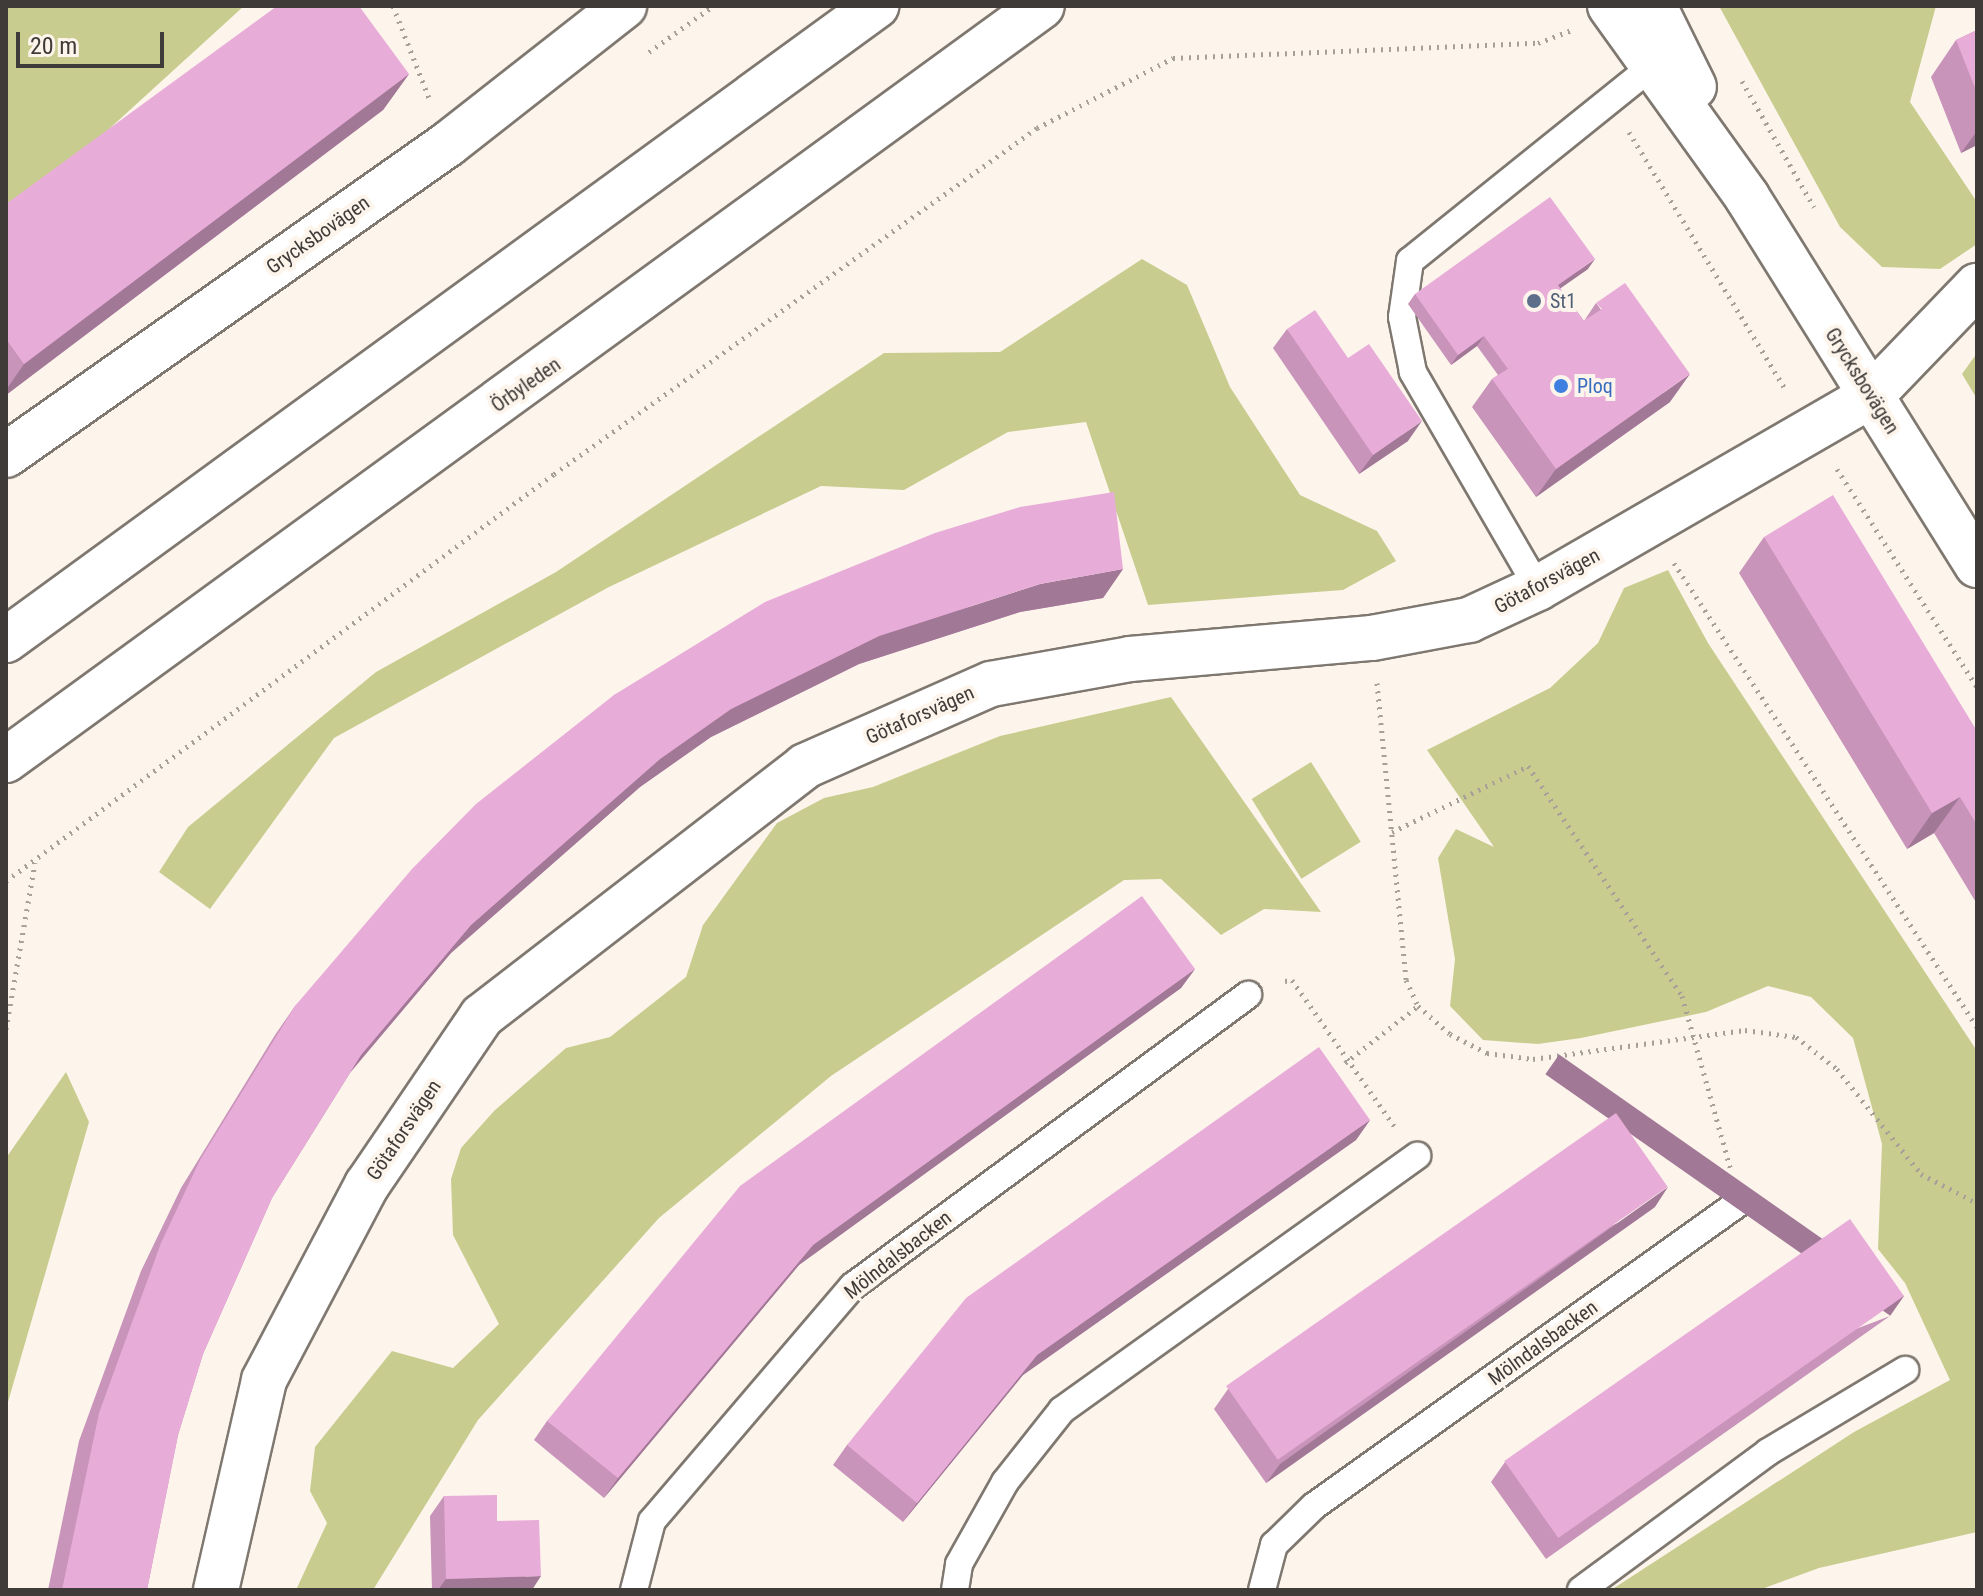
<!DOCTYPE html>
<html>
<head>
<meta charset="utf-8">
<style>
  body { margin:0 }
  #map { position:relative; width:1983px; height:1596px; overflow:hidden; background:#fdf5ec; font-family:"Roboto Condensed",sans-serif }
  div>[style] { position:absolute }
  .green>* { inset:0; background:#c8cd8f; transform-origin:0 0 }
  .path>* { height:5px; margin-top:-2.5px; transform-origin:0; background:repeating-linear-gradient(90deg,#a6a099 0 2px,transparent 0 8px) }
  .roads { filter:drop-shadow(2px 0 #7f7870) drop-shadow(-2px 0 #7f7870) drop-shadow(0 2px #7f7870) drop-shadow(0 -2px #7f7870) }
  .service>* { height:26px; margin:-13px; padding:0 13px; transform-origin:13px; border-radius:13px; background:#fff }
  .minor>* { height:44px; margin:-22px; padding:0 22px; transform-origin:22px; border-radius:22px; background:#fff }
  .tertiary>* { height:44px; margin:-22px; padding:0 22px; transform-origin:22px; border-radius:22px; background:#fff }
  .secondary>* { height:44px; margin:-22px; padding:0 22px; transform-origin:22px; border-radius:22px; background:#fff }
  .wall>* { inset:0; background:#c894ba }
  .shaded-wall>* { inset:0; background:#a27897; transform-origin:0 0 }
  .building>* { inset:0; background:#e8acd8; transform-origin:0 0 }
  .dots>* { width:22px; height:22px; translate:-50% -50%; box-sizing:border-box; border:4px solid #fdf5ec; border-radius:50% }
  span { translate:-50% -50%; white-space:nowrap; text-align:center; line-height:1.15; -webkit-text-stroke:8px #fdf5ec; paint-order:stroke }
  .street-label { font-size:20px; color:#3f3b38 }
  .service-label { font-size:20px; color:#4e5e75 }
  .left { translate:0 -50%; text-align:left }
  .shop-label { font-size:20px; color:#366cbe }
  .frame { position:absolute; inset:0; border:8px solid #3f3b38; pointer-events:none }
  .scale { position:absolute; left:16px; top:32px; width:148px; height:36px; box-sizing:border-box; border:4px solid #3f3b38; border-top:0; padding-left:10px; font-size:24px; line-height:28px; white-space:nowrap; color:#3f3b38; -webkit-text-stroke:6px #fdf5ec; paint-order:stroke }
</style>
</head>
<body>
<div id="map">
  <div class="green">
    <div style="clip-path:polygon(6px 6px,244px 6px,6px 223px)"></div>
    <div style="clip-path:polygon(1719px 6px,1936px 6px,1910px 102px,1977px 202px,1977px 244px,1940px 269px,1882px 267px,1840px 227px)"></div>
    <div style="clip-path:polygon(1142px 259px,1187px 285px,1230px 387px,1300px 495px,1377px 531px,1396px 561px,1343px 590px,1148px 605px,1086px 422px,1008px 432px,904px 490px,821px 486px,609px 587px,334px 738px,210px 909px,159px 872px,188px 827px,376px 672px,556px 572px,884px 353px,1000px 352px)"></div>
    <div style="clip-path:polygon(1977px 353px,1977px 399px,1962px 374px)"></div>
    <div style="clip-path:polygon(1668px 570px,1708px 643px,1977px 1051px,1977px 1532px,1819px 1568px,1759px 1590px,1611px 1590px,1854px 1432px,1950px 1380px,1905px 1283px,1878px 1249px,1882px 1144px,1853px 1038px,1811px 997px,1768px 986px,1706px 1012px,1581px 1038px,1538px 1044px,1483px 1040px,1450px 1006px,1455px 959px,1438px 858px,1456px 829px,1494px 847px,1427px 750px,1550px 688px,1598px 643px,1624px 588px)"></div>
    <div style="clip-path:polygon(1171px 697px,1321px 912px,1264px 909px,1221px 935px,1161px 879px,1124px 880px,831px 1076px,659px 1218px,478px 1420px,373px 1590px,296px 1590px,327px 1523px,310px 1491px,315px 1447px,392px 1351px,453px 1368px,499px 1324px,453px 1235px,451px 1179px,461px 1148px,494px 1111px,566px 1048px,610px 1037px,686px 977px,703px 925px,777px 823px,824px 798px,873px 787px,1000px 736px)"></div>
    <div style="left:1311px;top:762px;width:94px;height:70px;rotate:58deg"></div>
    <div style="clip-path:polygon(66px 1072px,89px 1122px,6px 1409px,6px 1158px)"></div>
  </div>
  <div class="path">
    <div style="left:393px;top:6px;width:99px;rotate:68.6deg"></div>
    <div style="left:649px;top:52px;width:79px;rotate:-35.7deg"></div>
    <div style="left:1742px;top:81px;width:145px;rotate:60.3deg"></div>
    <div style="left:1629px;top:132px;width:302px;rotate:58.7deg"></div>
    <div style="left:1837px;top:469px;width:259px;rotate:57.3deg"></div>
    <div style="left:1674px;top:563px;width:554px;rotate:56.85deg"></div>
    <div style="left:1377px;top:683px;width:298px;rotate:84.4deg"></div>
    <div style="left:1406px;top:980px;width:29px;rotate:65deg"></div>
    <div style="left:1418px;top:1006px;width:43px;rotate:41.2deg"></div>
    <div style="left:1450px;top:1034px;width:42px;rotate:27.2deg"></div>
    <div style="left:1487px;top:1053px;width:46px;rotate:7.4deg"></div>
    <div style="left:1533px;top:1059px;width:214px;rotate:-7.8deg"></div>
    <div style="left:1745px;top:1030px;width:51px;rotate:7.8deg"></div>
    <div style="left:1796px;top:1037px;width:52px;rotate:38deg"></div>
    <div style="left:1837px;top:1069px;width:134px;rotate:51.3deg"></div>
    <div style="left:1921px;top:1174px;width:63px;rotate:27.4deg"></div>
    <div style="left:1392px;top:832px;width:151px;rotate:-25.9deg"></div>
    <div style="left:1528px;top:766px;width:277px;rotate:56.2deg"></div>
    <div style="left:1682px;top:996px;width:178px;rotate:74.3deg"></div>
    <div style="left:6px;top:881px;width:683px;rotate:-36.6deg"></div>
    <div style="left:554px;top:474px;width:594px;rotate:-35.62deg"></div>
    <div style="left:1037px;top:128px;width:153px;rotate:-27.2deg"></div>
    <div style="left:1173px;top:58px;width:365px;rotate:-2.4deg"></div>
    <div style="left:1538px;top:43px;width:36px;rotate:-21deg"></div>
    <div style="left:1285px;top:981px;width:7px;rotate:-8deg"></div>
    <div style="left:1292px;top:980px;width:179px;rotate:55deg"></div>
    <div style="left:6px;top:1029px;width:169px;rotate:-80.1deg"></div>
    <div style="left:1345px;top:1063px;width:93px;rotate:-38deg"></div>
  </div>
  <div class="roads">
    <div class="service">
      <div style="left:1538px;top:588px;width:250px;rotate:-120.1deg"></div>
      <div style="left:1413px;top:372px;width:56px;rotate:-101.3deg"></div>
      <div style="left:1402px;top:317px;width:57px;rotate:-81.9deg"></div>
      <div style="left:1410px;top:261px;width:326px;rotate:-38.8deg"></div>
      <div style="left:634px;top:1590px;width:71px;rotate:-75.4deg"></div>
      <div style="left:652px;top:1521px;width:309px;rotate:-49.5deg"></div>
      <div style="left:853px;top:1286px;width:491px;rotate:-36.4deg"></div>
      <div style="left:955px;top:1590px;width:26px;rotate:-81deg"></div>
      <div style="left:959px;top:1564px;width:94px;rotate:-60.7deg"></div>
      <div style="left:1005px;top:1482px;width:92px;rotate:-51.6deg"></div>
      <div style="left:1062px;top:1410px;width:437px;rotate:-35.6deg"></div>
      <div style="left:1262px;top:1590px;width:47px;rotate:-75.1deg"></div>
      <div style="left:1274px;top:1545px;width:56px;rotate:-44.3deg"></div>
      <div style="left:1314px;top:1506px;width:520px;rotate:-35.52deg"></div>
      <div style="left:1581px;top:1590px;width:232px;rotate:-36.4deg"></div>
      <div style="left:1768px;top:1452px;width:160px;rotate:-30.9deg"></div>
    </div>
    <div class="minor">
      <div style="left:6px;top:455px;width:540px;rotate:-35.13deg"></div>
      <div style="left:448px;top:144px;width:224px;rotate:-38.1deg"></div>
      <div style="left:216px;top:1590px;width:215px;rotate:-77.1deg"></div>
      <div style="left:264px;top:1380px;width:221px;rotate:-62.2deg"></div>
      <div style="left:367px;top:1185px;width:204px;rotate:-55.8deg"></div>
      <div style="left:482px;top:1016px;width:408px;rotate:-37.7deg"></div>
      <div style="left:805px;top:766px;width:203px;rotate:-23.8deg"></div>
      <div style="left:991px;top:684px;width:141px;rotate:-10.2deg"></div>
      <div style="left:1130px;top:659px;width:243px;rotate:-5deg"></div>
      <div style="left:1372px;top:638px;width:99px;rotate:-10.5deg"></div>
      <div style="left:1469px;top:620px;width:76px;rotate:-24.9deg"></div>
      <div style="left:1538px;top:588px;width:384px;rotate:-30deg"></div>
      <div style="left:1871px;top:396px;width:153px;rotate:-46.1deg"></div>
    </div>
    <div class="tertiary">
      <div style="left:1610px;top:6px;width:235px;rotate:54.3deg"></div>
      <div style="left:1747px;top:197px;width:434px;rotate:58deg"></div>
      <div style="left:1654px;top:6px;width:90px;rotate:63.7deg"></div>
    </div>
    <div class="secondary">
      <div style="left:6px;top:640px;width:1077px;rotate:-36.08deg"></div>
      <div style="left:6px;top:760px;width:1281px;rotate:-36.05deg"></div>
    </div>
  </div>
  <div class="wall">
    <div style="clip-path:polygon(1977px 30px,1977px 145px,1961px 153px,1931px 77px,1956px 40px)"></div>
    <div style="clip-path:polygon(409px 74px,383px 110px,6px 395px,6px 204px)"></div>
    <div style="clip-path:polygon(1588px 269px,1560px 288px,1584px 321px,1596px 303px,1670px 402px,1536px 497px,1472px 407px,1492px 379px,1498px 375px,1477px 346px,1451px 365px,1408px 304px,1415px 294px)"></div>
    <div style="clip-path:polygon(1287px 329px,1408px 441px,1359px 474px,1273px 348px)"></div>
    <div style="clip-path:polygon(1764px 537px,1977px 731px,1977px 904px,1934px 833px,1907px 849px,1739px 573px)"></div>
    <div style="clip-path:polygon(1123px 569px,1103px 598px,1020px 612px,859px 664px,711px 737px,640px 787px,451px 953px,350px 1073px,272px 1198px,203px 1354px,178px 1435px,147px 1590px,48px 1590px,79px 1441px,141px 1271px,181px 1188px,275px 1035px,295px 1006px,614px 695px)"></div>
    <div style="clip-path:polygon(1195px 969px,1181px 988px,799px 1265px,604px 1498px,534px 1440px,547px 1421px)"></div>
    <div style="clip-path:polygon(1370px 1120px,1356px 1140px,1023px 1375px,903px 1522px,833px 1465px,847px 1445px)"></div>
    <div style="clip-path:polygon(1655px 1207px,1266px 1483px,1214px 1409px,1228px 1389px)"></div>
    <div style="clip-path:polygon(1890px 1316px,1546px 1559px,1491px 1482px,1505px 1462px)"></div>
    <div style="clip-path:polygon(444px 1496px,497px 1521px,532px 1590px,432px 1590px,430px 1516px)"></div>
  </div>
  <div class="shaded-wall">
    <div style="clip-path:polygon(409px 74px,383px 110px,6px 395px,6px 390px,24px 364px)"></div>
    <div style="clip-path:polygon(1977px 131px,1977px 145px,1961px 153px)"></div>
    <div style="clip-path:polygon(1595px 259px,1588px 269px,1551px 295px,1558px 285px)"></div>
    <div style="clip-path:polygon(1484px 336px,1477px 346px,1451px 365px,1458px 355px)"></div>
    <div style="clip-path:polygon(1690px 374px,1670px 402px,1536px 497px,1556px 469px)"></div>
    <div style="clip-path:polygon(1422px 421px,1408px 441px,1359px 474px,1373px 455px)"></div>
    <div style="clip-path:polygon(1123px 569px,1103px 598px,1020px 612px,859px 664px,711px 737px,640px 787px,451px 953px,341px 1083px,361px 1055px,471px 925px,660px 759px,731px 709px,879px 636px,1040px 584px)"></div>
    <div style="clip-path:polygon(1960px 797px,1934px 833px,1907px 849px,1932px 813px)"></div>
    <div style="clip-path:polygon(1195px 969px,1181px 988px,799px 1265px,604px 1498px,618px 1478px,813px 1245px)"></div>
    <div style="clip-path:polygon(1370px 1120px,1356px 1140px,1023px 1375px,903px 1522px,917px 1503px,1037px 1355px)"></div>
    <div style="clip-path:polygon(1668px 1187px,1655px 1207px,1266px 1483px,1280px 1464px)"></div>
    <div style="left:1904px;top:1296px;width:24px;height:421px;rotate:125deg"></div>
    <div style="clip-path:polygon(541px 1576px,532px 1590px,438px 1590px,446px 1579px)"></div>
  </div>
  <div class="building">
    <div style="clip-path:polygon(277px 6px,359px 6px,409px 74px,24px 364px,6px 339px,6px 204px)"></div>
    <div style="clip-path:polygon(1977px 30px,1977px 93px,1956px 40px)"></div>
    <div style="clip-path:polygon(1550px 197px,1595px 259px,1558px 285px,1584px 321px,1508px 369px,1484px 336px,1458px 355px,1415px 294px)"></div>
    <div style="clip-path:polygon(1625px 283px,1690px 374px,1556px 469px,1492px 379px,1602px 309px,1596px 303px)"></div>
    <div style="clip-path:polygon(1315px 310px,1348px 358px,1369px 344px,1422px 421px,1373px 455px,1287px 329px)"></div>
    <div style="clip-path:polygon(1114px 492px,1123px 569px,1040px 584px,879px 636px,731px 709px,660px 759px,471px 925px,361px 1055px,272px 1198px,203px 1354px,178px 1435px,147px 1590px,62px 1590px,99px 1413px,161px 1243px,200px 1160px,295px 1006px,412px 869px,476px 804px,614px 695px,765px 602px,935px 533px,1020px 507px)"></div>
    <div style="clip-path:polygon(1833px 495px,1977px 731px,1977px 825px,1960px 797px,1932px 813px,1764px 537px)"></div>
    <div style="clip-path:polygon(1142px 896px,1195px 969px,813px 1245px,618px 1478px,547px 1421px,740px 1186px)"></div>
    <div style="clip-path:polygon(1319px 1047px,1370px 1120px,1037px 1355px,917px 1503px,847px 1445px,966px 1298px)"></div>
    <div style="left:1616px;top:1113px;width:90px;height:476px;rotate:55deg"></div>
    <div style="left:1850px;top:1219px;width:94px;height:422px;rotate:55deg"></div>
    <div style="clip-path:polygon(497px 1495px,497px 1521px,539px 1520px,541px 1576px,446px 1579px,444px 1496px)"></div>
  </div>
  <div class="dots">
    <div style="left:1534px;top:301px;background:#5c6f8a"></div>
    <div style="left:1561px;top:386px;background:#3f7fe0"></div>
  </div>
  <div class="street-label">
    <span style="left:318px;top:235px;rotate:-35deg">Grycksbovägen</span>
    <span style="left:1862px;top:381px;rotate:58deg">Grycksbovägen</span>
    <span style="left:526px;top:385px;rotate:-35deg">Örbyleden</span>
    <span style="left:1547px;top:581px;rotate:-28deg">Götaforsvägen</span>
    <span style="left:920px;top:715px;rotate:-24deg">Götaforsvägen</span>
    <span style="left:404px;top:1130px;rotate:-56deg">Götaforsvägen</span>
    <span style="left:898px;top:1255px;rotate:-38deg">Mölndalsbacken</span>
    <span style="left:1543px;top:1343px;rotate:-36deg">Mölndalsbacken</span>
  </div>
  <div class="service-label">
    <span class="left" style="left:1550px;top:301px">St1</span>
  </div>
  <div class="shop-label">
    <span class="left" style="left:1577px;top:386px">Ploq</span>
  </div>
  <div class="frame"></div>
  <div class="scale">20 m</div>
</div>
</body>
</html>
